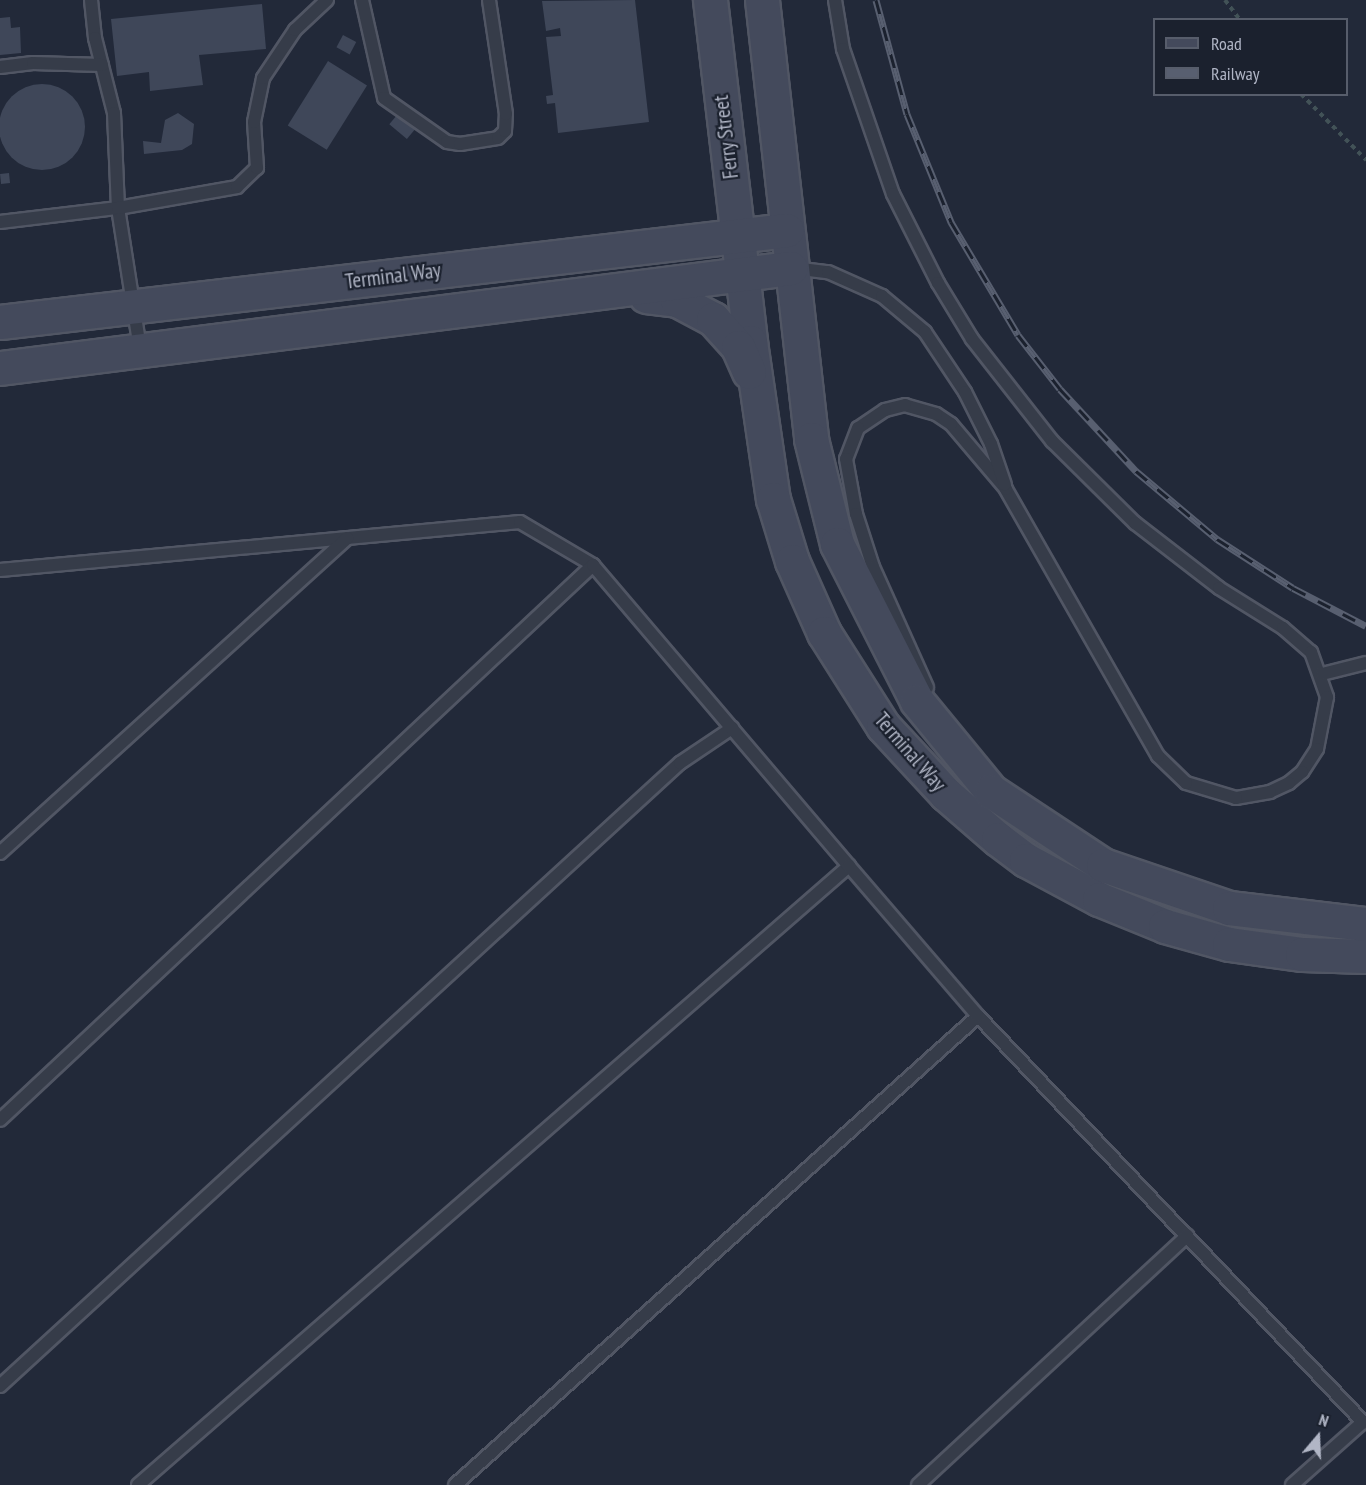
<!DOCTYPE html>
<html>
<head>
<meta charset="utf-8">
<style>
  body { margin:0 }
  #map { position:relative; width:1366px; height:1485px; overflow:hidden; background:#222939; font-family:"PT Sans Narrow",sans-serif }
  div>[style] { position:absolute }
  .building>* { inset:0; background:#3f4759; transform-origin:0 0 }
  .round { border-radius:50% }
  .path>* { height:4px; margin-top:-2px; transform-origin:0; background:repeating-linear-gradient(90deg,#425257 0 4.5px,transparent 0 9px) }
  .roads { filter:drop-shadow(2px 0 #515664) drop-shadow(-2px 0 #515664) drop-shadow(0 2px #515664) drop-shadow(0 -2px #515664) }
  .lane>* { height:12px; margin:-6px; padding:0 6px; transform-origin:6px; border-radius:6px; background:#363c49 }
  .secondary>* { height:33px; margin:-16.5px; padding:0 16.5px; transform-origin:16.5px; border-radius:16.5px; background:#444a5c }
  .rail>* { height:7px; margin-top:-3.5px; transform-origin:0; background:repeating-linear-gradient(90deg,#1b212e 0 14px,#585f70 0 28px); box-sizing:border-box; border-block:2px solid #585f70 }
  span { translate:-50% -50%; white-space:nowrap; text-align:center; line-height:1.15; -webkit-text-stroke:4.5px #1b212e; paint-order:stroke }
  .street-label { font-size:21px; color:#b1b6c6 }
  .legend { position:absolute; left:1153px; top:18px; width:195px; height:78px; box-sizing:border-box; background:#1b212e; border:2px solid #575d6b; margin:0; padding:8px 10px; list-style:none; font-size:18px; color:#b1b6c6 }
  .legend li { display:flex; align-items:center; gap:12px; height:30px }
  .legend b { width:30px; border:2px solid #575d6b }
  .north { position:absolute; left:1288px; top:1407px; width:60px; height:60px; -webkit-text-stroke:4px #1b212e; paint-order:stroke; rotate:19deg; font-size:16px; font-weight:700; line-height:24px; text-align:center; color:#b1b6c6 }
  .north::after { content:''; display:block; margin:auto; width:21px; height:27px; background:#b1b6c6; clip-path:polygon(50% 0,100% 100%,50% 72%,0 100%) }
</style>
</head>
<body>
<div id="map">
  <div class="building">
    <div style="clip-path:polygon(635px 0,649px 122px,558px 133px,555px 103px,547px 104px,546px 96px,553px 95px,546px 37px,561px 36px,560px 28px,546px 31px,542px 1px)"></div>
    <div style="clip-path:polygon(262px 4px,266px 49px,199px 55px,203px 85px,150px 91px,149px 72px,117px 76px,111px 19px)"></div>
    <div style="clip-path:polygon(10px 17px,11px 28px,20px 27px,21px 53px,0 55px,0 18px)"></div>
    <div style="left:343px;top:35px;width:15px;height:14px;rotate:28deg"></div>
    <div style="left:328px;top:61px;width:46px;height:76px;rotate:32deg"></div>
    <div class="round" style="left:-1px;top:84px;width:86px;height:86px"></div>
    <div style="clip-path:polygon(178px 113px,194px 124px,192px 144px,182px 150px,144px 154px,143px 141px,161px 143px,165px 120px)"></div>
    <div style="left:397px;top:115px;width:23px;height:12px;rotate:40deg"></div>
    <div style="left:9px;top:173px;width:10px;height:9px;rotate:84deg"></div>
  </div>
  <div class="path">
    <div style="left:1225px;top:0;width:25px;rotate:53deg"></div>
    <div style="left:1301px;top:94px;width:93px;rotate:45.4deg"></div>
  </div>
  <div class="roads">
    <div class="lane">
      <div style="left:91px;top:0;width:38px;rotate:84deg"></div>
      <div style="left:95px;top:38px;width:77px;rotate:75.8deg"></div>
      <div style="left:114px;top:113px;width:95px;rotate:87.6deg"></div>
      <div style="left:118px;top:208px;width:142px;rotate:81.1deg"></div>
      <div style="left:362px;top:0;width:100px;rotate:77.3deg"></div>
      <div style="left:384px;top:98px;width:77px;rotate:34.9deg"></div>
      <div style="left:447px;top:142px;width:13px;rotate:9deg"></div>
      <div style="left:460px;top:144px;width:38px;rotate:-9deg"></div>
      <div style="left:498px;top:138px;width:10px;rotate:-45deg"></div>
      <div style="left:505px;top:131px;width:17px;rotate:-87deg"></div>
      <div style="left:506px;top:114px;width:115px;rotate:-98.5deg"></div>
      <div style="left:835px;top:0;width:50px;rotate:80.7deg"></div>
      <div style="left:843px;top:49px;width:153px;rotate:71deg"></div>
      <div style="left:893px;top:194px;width:100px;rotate:63.2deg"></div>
      <div style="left:938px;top:283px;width:66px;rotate:58.7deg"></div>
      <div style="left:972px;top:339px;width:130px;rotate:51.9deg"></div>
      <div style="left:1052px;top:441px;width:117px;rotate:44.7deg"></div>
      <div style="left:1135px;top:523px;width:106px;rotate:37.7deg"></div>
      <div style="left:1219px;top:588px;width:75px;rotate:32deg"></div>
      <div style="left:1283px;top:628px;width:37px;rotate:41deg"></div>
      <div style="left:1311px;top:652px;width:48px;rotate:70.4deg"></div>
      <div style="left:1327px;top:697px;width:53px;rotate:100.9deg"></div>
      <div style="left:1317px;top:749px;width:27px;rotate:123deg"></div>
      <div style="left:1302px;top:772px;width:17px;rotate:140deg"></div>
      <div style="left:1289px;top:783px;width:21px;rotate:155deg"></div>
      <div style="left:1270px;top:792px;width:35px;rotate:170deg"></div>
      <div style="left:1236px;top:798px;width:52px;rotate:-163.3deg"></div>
      <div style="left:1186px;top:783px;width:39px;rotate:-136deg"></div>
      <div style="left:1158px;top:756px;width:307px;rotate:-119.7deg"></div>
      <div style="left:1006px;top:489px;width:85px;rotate:-130.2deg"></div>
      <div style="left:951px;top:424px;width:18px;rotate:-146deg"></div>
      <div style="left:936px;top:414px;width:32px;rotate:-164deg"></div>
      <div style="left:905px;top:405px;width:21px;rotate:166deg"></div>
      <div style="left:885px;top:410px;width:32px;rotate:146deg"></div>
      <div style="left:858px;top:428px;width:33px;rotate:111deg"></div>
      <div style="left:846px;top:459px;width:56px;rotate:79.7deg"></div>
      <div style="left:856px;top:514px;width:56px;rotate:72.2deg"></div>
      <div style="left:873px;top:567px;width:132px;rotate:65.8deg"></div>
      <div style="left:0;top:67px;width:33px;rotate:-7deg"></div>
      <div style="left:33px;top:63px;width:69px;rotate:1.7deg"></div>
      <div style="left:0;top:222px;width:119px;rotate:-6.8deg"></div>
      <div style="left:118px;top:208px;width:121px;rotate:-10deg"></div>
      <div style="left:237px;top:187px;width:28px;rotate:-44deg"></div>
      <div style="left:257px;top:168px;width:46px;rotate:-93.7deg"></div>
      <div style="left:254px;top:122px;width:45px;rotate:-78.4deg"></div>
      <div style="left:263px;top:78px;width:58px;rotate:-56.3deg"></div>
      <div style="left:295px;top:30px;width:44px;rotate:-43.2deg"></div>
      <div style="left:793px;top:268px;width:35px;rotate:7deg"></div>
      <div style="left:828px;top:272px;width:59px;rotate:24deg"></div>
      <div style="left:882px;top:296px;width:56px;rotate:39.9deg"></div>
      <div style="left:925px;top:332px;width:72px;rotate:56.3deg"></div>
      <div style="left:965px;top:392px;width:58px;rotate:63.4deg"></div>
      <div style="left:991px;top:444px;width:43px;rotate:71.1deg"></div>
      <div style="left:0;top:570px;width:522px;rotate:-5.27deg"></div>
      <div style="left:520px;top:522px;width:85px;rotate:30.5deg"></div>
      <div style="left:593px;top:565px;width:812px;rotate:136.9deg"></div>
      <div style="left:1322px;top:674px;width:45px;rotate:-14deg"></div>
      <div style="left:0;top:853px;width:469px;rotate:-42.2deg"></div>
      <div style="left:978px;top:1016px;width:560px;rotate:46.52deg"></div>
      <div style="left:1363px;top:1422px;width:95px;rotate:138.4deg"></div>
      <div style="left:0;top:1386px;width:922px;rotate:-42.5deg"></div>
      <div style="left:680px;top:763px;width:63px;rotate:-33.9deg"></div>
      <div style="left:138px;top:1485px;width:943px;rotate:-41.04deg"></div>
      <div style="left:849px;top:866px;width:395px;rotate:-130.4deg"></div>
      <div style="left:455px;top:1485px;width:702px;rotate:-41.88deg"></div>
      <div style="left:978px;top:1016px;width:198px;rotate:-130.7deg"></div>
      <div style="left:918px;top:1485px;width:367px;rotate:-42.8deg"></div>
    </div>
    <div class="secondary">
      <div style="left:710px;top:0;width:344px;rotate:83.3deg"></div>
      <div style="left:750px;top:342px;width:159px;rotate:81.7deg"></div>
      <div style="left:773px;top:499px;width:65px;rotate:73deg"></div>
      <div style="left:792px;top:561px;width:79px;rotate:66deg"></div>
      <div style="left:824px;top:633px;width:110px;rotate:57.6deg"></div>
      <div style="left:883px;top:726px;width:93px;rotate:47.2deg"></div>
      <div style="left:946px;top:794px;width:69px;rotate:40.9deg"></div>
      <div style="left:998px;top:839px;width:35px;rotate:37deg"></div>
      <div style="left:1026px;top:860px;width:83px;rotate:28.1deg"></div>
      <div style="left:1099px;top:899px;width:71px;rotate:22.2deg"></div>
      <div style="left:1165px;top:926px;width:66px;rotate:15.7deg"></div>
      <div style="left:1229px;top:944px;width:74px;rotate:7.8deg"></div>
      <div style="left:1302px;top:954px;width:64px;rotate:1.8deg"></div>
      <div style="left:762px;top:0;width:442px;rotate:83.6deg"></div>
      <div style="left:811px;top:439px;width:108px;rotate:76.1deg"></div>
      <div style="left:837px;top:544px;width:176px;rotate:63deg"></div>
      <div style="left:917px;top:701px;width:117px;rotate:50.6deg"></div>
      <div style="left:991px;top:791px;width:134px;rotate:33.5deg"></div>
      <div style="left:1103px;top:865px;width:133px;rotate:18.8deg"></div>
      <div style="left:1229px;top:908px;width:138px;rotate:6.7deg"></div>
      <div style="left:646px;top:296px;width:31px;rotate:7deg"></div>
      <div style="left:677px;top:300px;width:41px;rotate:27.8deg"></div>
      <div style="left:713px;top:319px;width:38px;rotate:48deg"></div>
      <div style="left:738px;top:347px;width:27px;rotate:66deg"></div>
      <div style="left:0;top:322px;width:792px;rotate:-6.67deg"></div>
      <div style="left:0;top:368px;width:797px;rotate:-7.21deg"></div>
    </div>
  </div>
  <div class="rail">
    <div style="left:876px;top:0;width:118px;rotate:74.8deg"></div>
    <div style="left:907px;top:114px;width:117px;rotate:67.8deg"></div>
    <div style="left:951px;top:222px;width:131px;rotate:59.3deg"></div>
    <div style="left:1018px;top:335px;width:68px;rotate:52.1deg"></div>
    <div style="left:1060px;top:389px;width:112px;rotate:47.2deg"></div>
    <div style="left:1136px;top:471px;width:106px;rotate:40deg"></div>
    <div style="left:1217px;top:539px;width:90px;rotate:32.8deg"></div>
    <div style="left:1293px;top:588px;width:82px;rotate:27.5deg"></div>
  </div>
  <div class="street-label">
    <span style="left:726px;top:137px;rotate:-97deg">Ferry Street</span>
    <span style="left:393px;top:276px;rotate:-7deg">Terminal Way</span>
    <span style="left:910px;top:752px;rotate:49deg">Terminal Way</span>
  </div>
  <ul class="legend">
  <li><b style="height:8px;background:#444a5c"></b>Road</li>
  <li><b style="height:8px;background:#585f70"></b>Railway</li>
  </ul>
  <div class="north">N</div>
</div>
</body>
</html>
